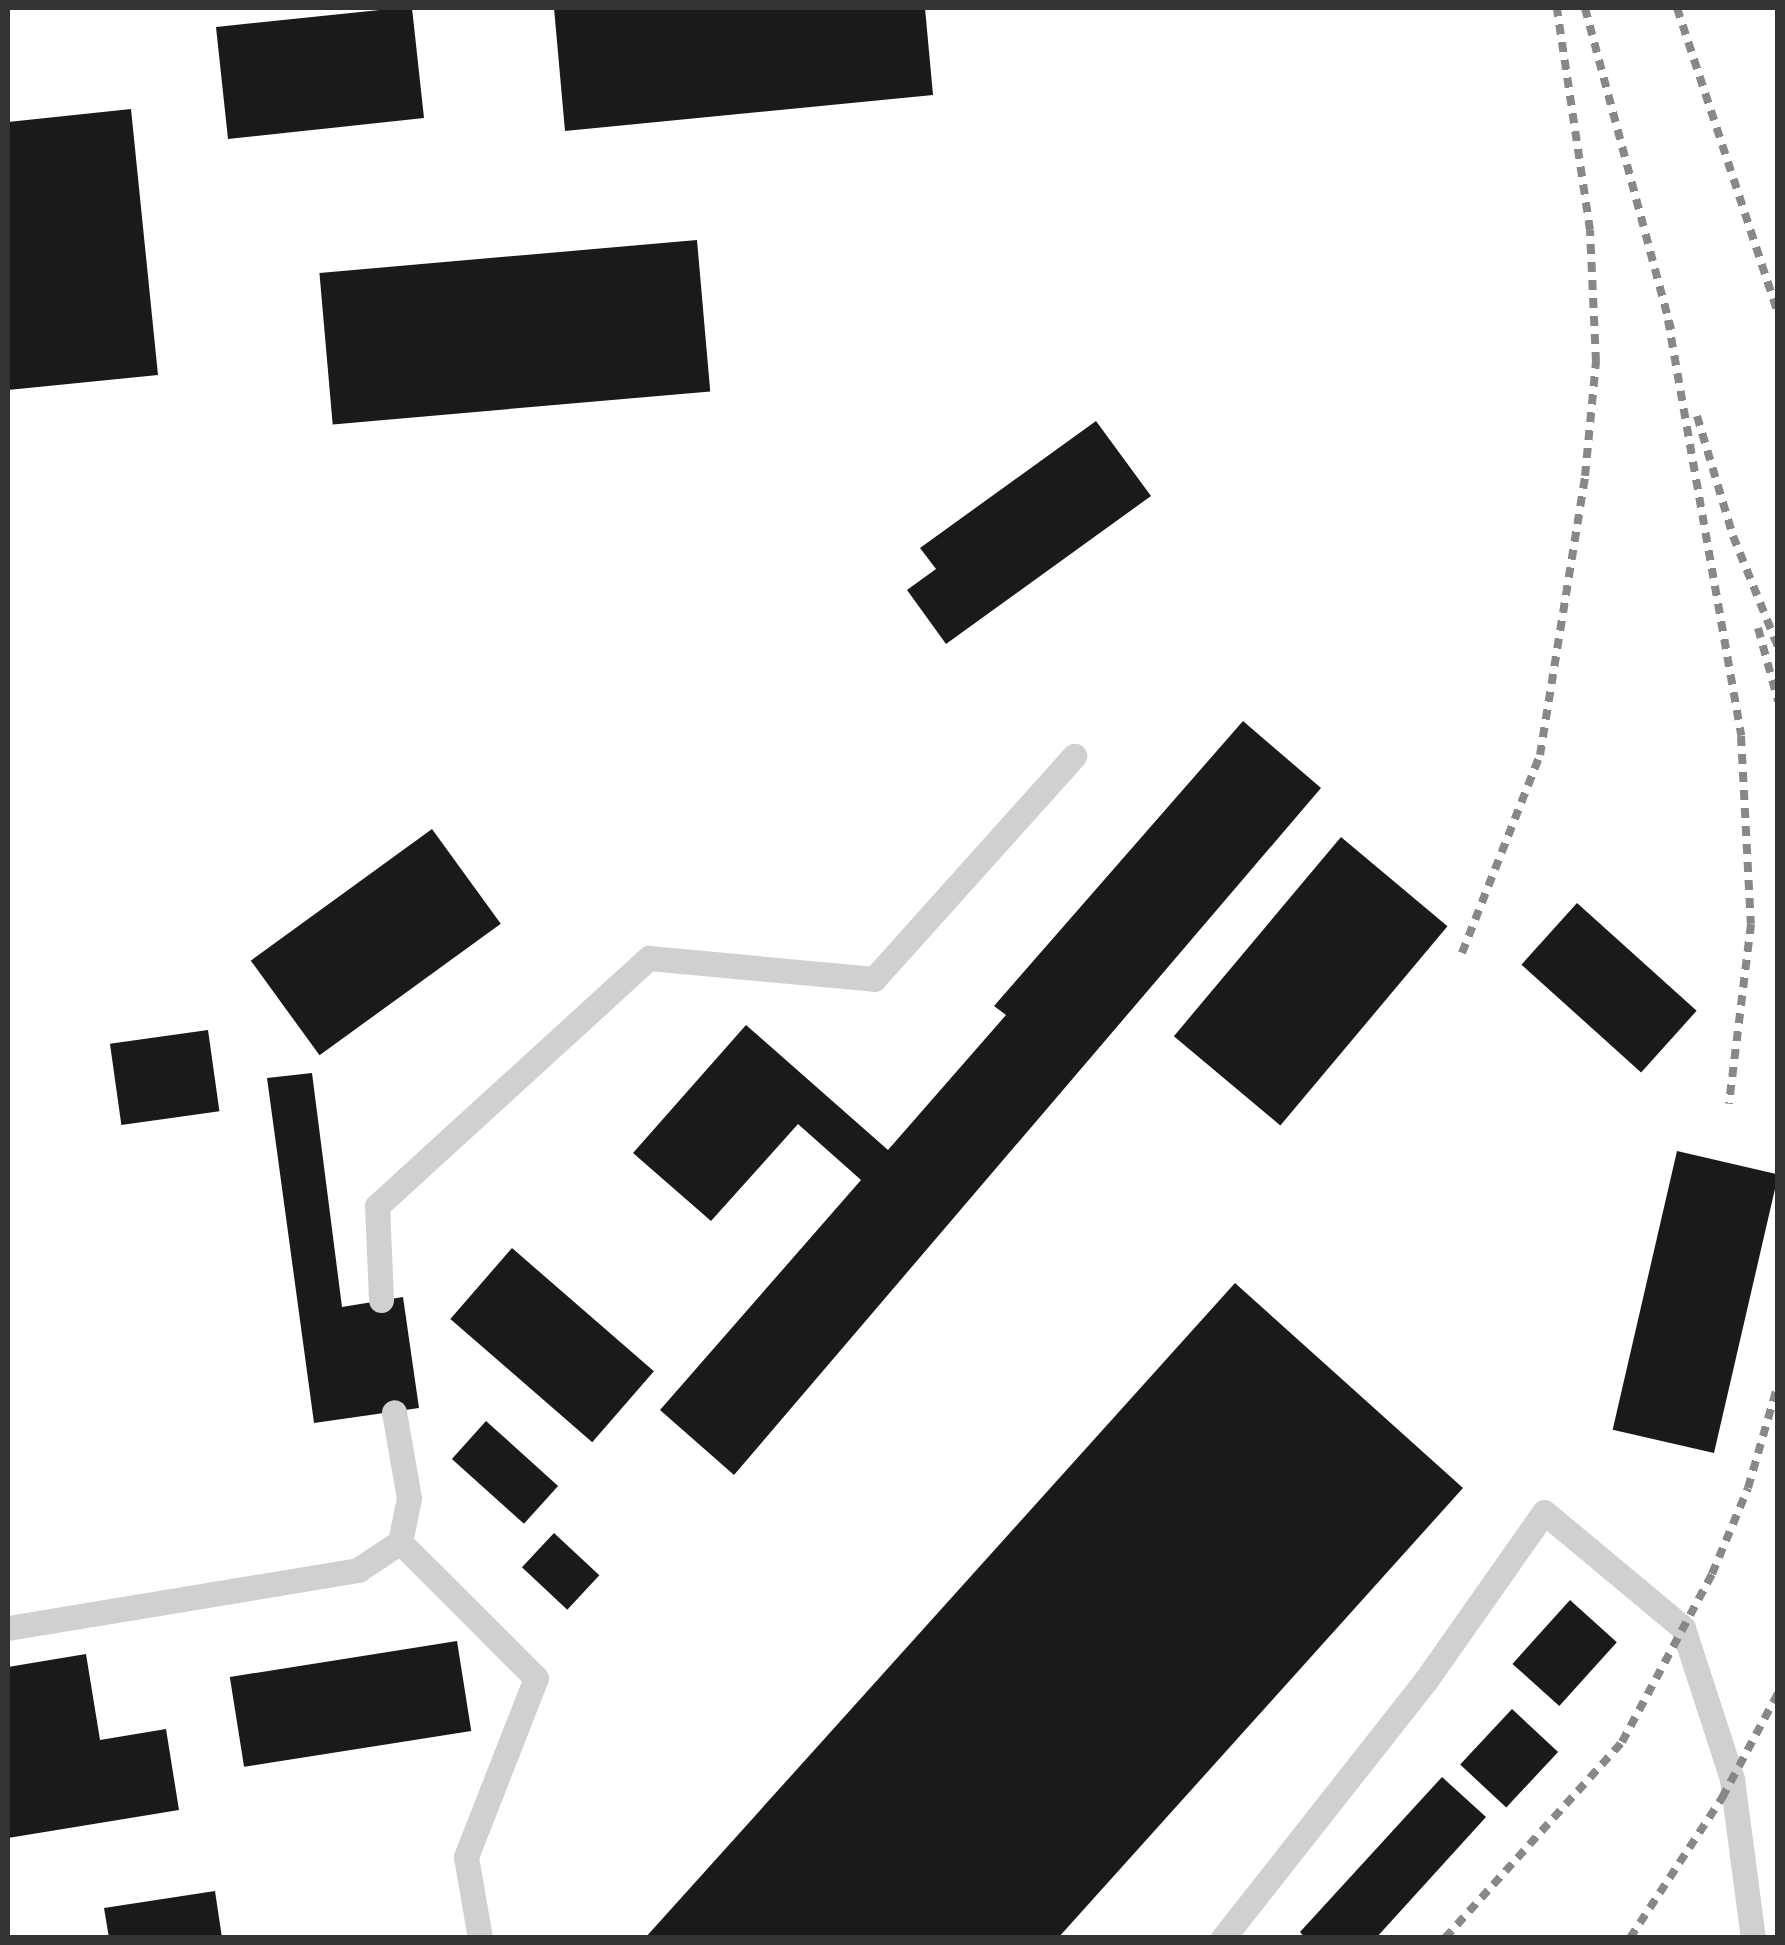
<!DOCTYPE html>
<html>
<head>
<meta charset="utf-8">
<style>
  body { margin:0 }
  #map { position:relative; width:1785px; height:1945px; overflow:hidden; background:#fff; font-family:Barlow,sans-serif }
  div>[style] { position:absolute }
  .building>* { inset:0; background:#1a1a1a; transform-origin:0 0 }
  .service>* { height:25px; margin:-12.5px; padding:0 12.5px; transform-origin:12.5px; border-radius:12.5px; background:#d0d0d0 }
  .rail>* { height:8px; margin-top:-4px; transform-origin:0; background:repeating-linear-gradient(90deg,#888 0 10px,transparent 0 18px) }
  span { translate:-50% -50%; white-space:nowrap; text-align:center; line-height:1.15; -webkit-text-stroke:10px #fff; paint-order:stroke }
  .frame { position:absolute; inset:0; border:10px solid #333; pointer-events:none }
</style>
</head>
<body>
<div id="map">
  <div class="building">
    <div style="clip-path:polygon(399px 8px,412px 8px,424px 118px,228px 139px,216px 27px)"></div>
    <div style="clip-path:polygon(554px 8px,925px 8px,933px 95px,565px 131px)"></div>
    <div style="clip-path:polygon(131px 109px,158px 375px,8px 390px,8px 122px)"></div>
    <div style="left:697px;top:240px;width:152px;height:379px;rotate:85deg"></div>
    <div style="clip-path:polygon(1096px 421px,1151px 496px,946px 644px,907px 590px,936px 569px,920px 548px)"></div>
    <div style="clip-path:polygon(1243px 721px,1321px 788px,734px 1475px,660px 1410px,861px 1180px,798px 1124px,711px 1221px,633px 1153px,746px 1025px,888px 1150px,1006px 1015px,994px 1006px)"></div>
    <div style="left:432px;top:829px;width:117px;height:224px;rotate:54deg"></div>
    <div style="left:1341px;top:837px;width:139px;height:260px;rotate:40deg"></div>
    <div style="left:1577px;top:903px;width:161px;height:83px;rotate:42deg"></div>
    <div style="left:208px;top:1030px;width:82px;height:99px;rotate:82deg"></div>
    <div style="clip-path:polygon(312px 1073px,342px 1307px,403px 1297px,419px 1408px,314px 1423px,267px 1078px)"></div>
    <div style="left:1677px;top:1151px;width:104px;height:286px;rotate:13deg"></div>
    <div style="left:512px;top:1248px;width:188px;height:94px;rotate:41deg"></div>
    <div style="clip-path:polygon(1235px 1283px,1463px 1488px,1058px 1938px,645px 1938px)"></div>
    <div style="left:486px;top:1421px;width:97px;height:51px;rotate:42deg"></div>
    <div style="left:554px;top:1533px;width:62px;height:47px;rotate:43deg"></div>
    <div style="left:1570px;top:1600px;width:63px;height:86px;rotate:42deg"></div>
    <div style="left:457px;top:1641px;width:91px;height:230px;rotate:81deg"></div>
    <div style="clip-path:polygon(86px 1654px,100px 1740px,166px 1729px,179px 1810px,8px 1838px,8px 1667px)"></div>
    <div style="left:1512px;top:1709px;width:63px;height:76px;rotate:43deg"></div>
    <div style="clip-path:polygon(1442px 1777px,1486px 1817px,1376px 1938px,1305px 1938px,1300px 1932px)"></div>
    <div style="clip-path:polygon(215px 1891px,222px 1938px,109px 1938px,104px 1908px)"></div>
  </div>
  <div class="service">
    <div style="left:381px;top:1300px;width:94px;rotate:-92.4deg"></div>
    <div style="left:377px;top:1206px;width:368px;rotate:-42.4deg"></div>
    <div style="left:649px;top:958px;width:226px;rotate:5.3deg"></div>
    <div style="left:874px;top:979px;width:300px;rotate:-48.1deg"></div>
    <div style="left:400px;top:1542px;width:192px;rotate:45deg"></div>
    <div style="left:536px;top:1678px;width:192px;rotate:111.4deg"></div>
    <div style="left:466px;top:1857px;width:82px;rotate:80.2deg"></div>
    <div style="left:8px;top:1628px;width:355px;rotate:-9.4deg"></div>
    <div style="left:358px;top:1570px;width:50px;rotate:-33.7deg"></div>
    <div style="left:400px;top:1542px;width:45px;rotate:-78.4deg"></div>
    <div style="left:409px;top:1498px;width:87px;rotate:-99.9deg"></div>
    <div style="left:1223px;top:1938px;width:328px;rotate:-51.8deg"></div>
    <div style="left:1426px;top:1680px;width:205px;rotate:-54.9deg"></div>
    <div style="left:1544px;top:1512px;width:181px;rotate:39.8deg"></div>
    <div style="left:1683px;top:1628px;width:159px;rotate:72deg"></div>
    <div style="left:1732px;top:1779px;width:160px;rotate:82.5deg"></div>
  </div>
  <div class="rail">
    <div style="left:1585px;top:8px;width:333px;rotate:75deg"></div>
    <div style="left:1677px;top:8px;width:322px;rotate:71.7deg"></div>
    <div style="left:1668px;top:320px;width:422px;rotate:80deg"></div>
    <div style="left:1741px;top:736px;width:188px;rotate:87deg"></div>
    <div style="left:1751px;top:924px;width:181px;rotate:97deg"></div>
    <div style="left:1697px;top:416px;width:125px;rotate:73.3deg"></div>
    <div style="left:1733px;top:536px;width:120px;rotate:67.9deg"></div>
    <div style="left:1758px;top:628px;width:76px;rotate:74.7deg"></div>
    <div style="left:1462px;top:953px;width:213px;rotate:-68.5deg"></div>
    <div style="left:1540px;top:755px;width:283px;rotate:-80.8deg"></div>
    <div style="left:1585px;top:476px;width:115px;rotate:-84.5deg"></div>
    <div style="left:1596px;top:362px;width:132px;rotate:-92.6deg"></div>
    <div style="left:1590px;top:230px;width:224px;rotate:-98.5deg"></div>
    <div style="left:1445px;top:1938px;width:264px;rotate:-47.9deg"></div>
    <div style="left:1622px;top:1742px;width:191px;rotate:-61.8deg"></div>
    <div style="left:1712px;top:1574px;width:93px;rotate:-67.3deg"></div>
    <div style="left:1748px;top:1488px;width:108px;rotate:-73.9deg"></div>
    <div style="left:1630px;top:1938px;width:168px;rotate:-56.7deg"></div>
    <div style="left:1722px;top:1798px;width:119px;rotate:-61.9deg"></div>
  </div>
  <div class="frame"></div>
</div>
</body>
</html>
